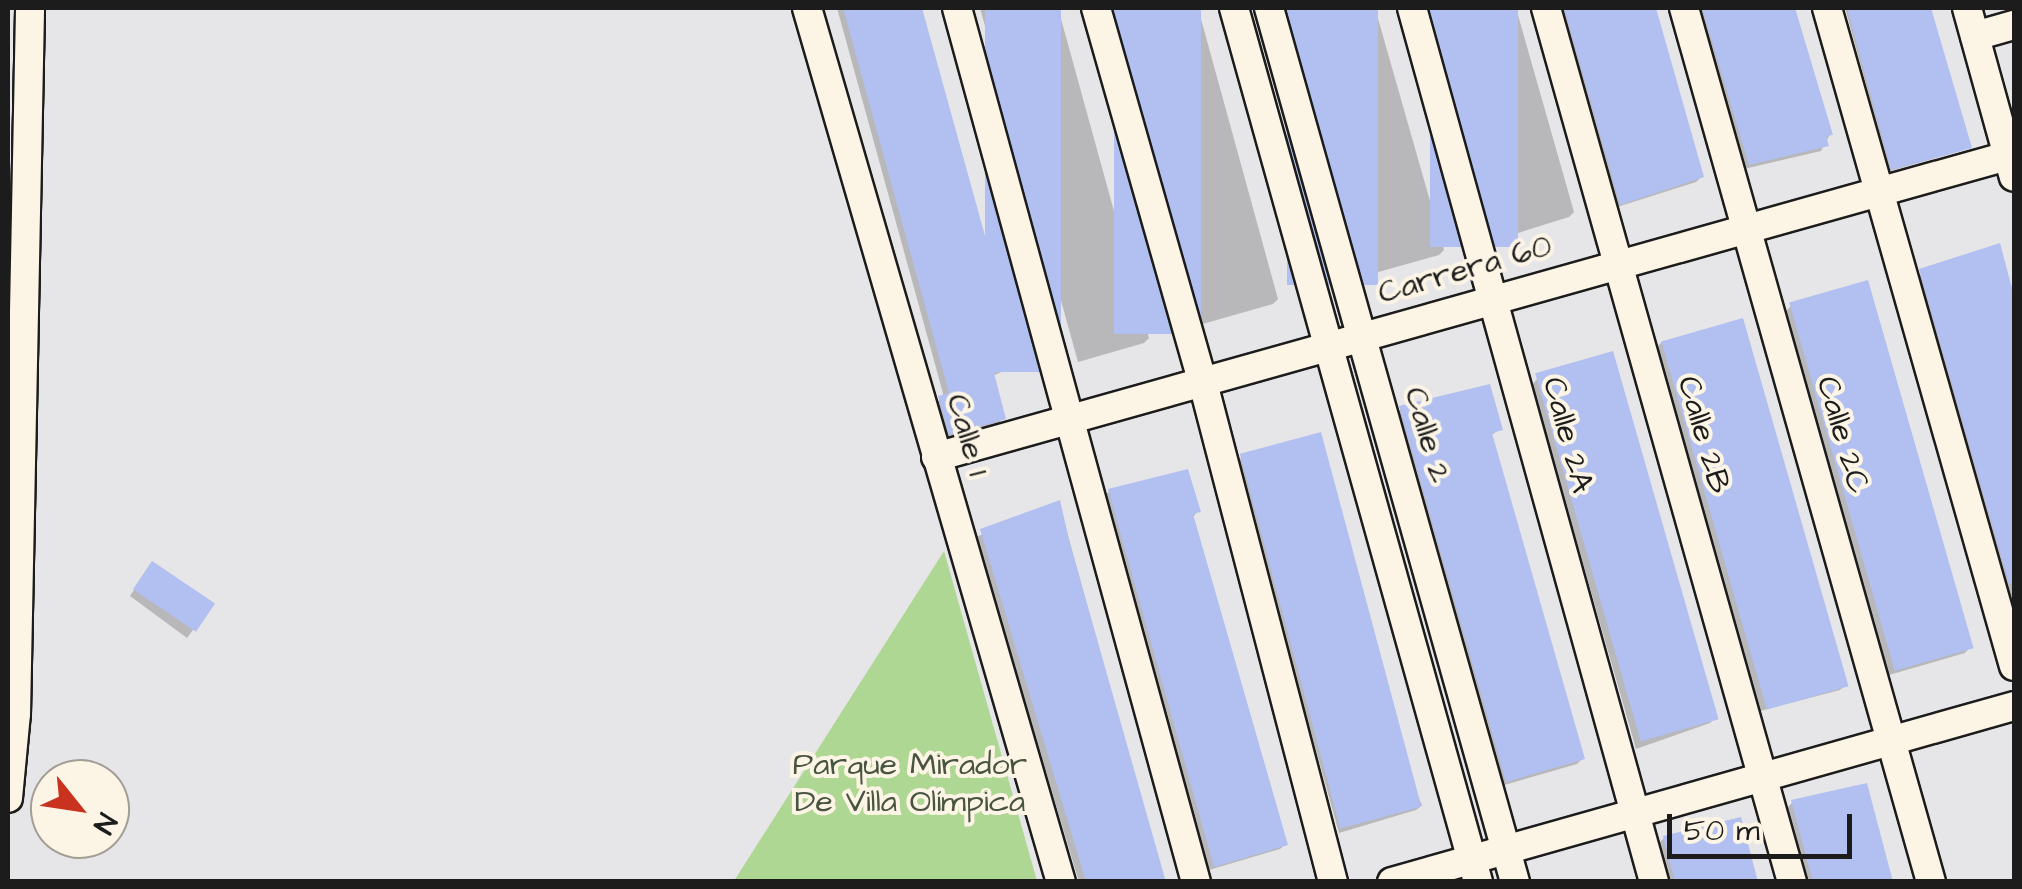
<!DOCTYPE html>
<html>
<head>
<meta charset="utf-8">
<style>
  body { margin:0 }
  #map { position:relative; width:2022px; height:889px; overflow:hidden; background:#e6e5e8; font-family:"Architects Daughter",sans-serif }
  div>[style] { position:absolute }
  .green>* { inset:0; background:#afd794 }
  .shadow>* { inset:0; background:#0003 }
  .building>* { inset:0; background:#b1c0f0; transform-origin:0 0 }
  .roads { filter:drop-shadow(2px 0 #1c1c1c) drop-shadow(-2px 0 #1c1c1c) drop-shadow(0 2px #1c1c1c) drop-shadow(0 -2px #1c1c1c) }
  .street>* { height:28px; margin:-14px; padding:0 14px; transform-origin:14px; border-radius:14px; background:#fcf5e5 }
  span { translate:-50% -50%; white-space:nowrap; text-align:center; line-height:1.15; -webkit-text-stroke:8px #fcf5e5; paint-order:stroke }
  .street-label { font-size:32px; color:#1c1c1c }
  .park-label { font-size:32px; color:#485440 }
  .frame { position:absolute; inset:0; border:10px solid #1c1c1c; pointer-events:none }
  .north { position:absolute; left:30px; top:759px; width:100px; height:100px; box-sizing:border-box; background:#fcf5e5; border:2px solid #a29e95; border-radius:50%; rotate:120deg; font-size:28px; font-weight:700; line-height:40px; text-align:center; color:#1c1c1c }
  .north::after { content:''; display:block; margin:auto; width:35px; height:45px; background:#c8321e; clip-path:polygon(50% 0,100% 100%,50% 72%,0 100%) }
  .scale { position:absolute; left:1667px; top:814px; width:185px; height:45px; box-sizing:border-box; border:5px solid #1c1c1c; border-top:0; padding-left:12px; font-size:30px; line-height:35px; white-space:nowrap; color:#1c1c1c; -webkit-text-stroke:8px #fcf5e5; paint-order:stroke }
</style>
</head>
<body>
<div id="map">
  <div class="green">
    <div style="clip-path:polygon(944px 551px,1037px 881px,734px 881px)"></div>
  </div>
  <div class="shadow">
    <div style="clip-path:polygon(837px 8px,920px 8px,1018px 365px,992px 376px,1003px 418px,998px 424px,944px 439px,934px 404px,944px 397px)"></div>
    <div style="clip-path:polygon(980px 8px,1058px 8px,1149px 338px,1144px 343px,1078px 362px)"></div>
    <div style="clip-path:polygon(1107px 8px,1198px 8px,1278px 299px,1273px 304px,1199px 325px)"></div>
    <div style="clip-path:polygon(1280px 8px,1375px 8px,1444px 250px,1439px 255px,1357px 278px)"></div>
    <div style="clip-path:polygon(1424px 8px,1516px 8px,1574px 212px,1569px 217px,1489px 242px)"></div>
    <div style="clip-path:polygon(1556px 8px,1653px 8px,1702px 176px,1696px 182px,1614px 208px)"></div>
    <div style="clip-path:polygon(1696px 8px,1795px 8px,1830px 134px,1821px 151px,1744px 169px)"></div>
    <div style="clip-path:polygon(1845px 8px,1929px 8px,1967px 149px,1890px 171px)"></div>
    <div style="clip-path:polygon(1998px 246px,2014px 305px,2014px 625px,1915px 277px)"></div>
    <div style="clip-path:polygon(1791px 306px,1970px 647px,1965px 653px,1889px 675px,1786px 311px)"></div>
    <div style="clip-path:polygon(1662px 342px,1845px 685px,1840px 690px,1760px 711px,1657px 347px)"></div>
    <div style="clip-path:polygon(1537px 379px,1715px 718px,1710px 723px,1636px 749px,1532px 385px)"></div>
    <div style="clip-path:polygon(1401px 409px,1500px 429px,1490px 436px,1582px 759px,1577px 764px,1501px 786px,1395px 414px)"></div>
    <div style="clip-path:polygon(1241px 458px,1422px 805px,1416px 810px,1339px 833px,1236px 463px)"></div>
    <div style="clip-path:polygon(1110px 491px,1198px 511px,1192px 518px,1286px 844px,1280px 849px,1209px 870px,1104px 496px)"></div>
    <div style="clip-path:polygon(1059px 503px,1163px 879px,1160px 882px,1079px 882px,976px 537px)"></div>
    <div style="clip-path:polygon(148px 569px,212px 604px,187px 638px,130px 596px)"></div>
    <div style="clip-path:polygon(1792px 803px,1890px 882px,1807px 882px,1787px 808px)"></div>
    <div style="clip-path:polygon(50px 806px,50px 824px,43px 820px)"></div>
    <div style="clip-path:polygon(1664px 838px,1755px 882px,1669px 882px,1659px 843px)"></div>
  </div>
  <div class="building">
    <div style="clip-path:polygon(843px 8px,922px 8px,1021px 366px,994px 373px,1006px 419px,949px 435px,938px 396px,949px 393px)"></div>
    <div style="left:985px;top:8px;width:76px;height:364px"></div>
    <div style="left:1114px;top:8px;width:87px;height:326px"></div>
    <div style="left:1287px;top:8px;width:91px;height:277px"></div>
    <div style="left:1430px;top:8px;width:88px;height:239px"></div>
    <div style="clip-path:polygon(1564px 8px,1656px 8px,1704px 177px,1620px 205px)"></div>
    <div style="clip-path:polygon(1702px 8px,1795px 8px,1833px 135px,1826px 136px,1829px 146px,1749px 165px)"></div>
    <div style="clip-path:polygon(1847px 8px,1931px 8px,1972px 148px,1891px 170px)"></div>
    <div style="clip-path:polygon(2000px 243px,2014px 296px,2014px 583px,2009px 584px,1919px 269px)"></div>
    <div style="left:1868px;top:280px;width:383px;height:82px;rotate:74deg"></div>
    <div style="left:1743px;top:318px;width:383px;height:85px;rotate:74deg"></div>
    <div style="left:1613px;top:351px;width:383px;height:81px;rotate:74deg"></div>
    <div style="clip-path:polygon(1490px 384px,1503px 430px,1492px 433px,1585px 759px,1506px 782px,1399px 406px)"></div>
    <div style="left:1321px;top:432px;width:388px;height:84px;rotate:75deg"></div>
    <div style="clip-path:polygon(1188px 469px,1201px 512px,1193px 514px,1288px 845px,1214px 867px,1108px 489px)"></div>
    <div style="clip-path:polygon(1060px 500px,1070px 544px,1166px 882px,1086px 882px,980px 529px)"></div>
    <div style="left:152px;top:561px;width:76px;height:34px;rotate:34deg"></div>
    <div style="clip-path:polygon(1867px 783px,1893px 882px,1813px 882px,1791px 800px)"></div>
    <div style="clip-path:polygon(1741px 817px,1758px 882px,1675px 882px,1663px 836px)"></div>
  </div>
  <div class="roads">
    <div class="street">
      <div style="left:807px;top:8px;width:910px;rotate:73.8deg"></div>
      <div style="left:957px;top:8px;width:906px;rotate:74.71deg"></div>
      <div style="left:1096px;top:8px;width:386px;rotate:74.1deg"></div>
      <div style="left:1202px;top:379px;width:520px;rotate:75.4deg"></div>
      <div style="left:1234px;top:8px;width:907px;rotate:74.4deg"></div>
      <div style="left:1269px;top:8px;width:908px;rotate:74.28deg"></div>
      <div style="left:1412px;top:8px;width:907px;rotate:74.52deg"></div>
      <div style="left:1546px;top:8px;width:908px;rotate:74.28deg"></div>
      <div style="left:1684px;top:8px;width:908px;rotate:74.22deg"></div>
      <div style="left:1827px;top:8px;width:684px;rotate:74.14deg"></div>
      <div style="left:1967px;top:8px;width:175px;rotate:74.5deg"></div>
      <div style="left:1975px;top:36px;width:41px;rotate:-15.8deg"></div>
      <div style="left:936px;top:457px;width:1120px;rotate:-15.7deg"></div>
      <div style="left:8px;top:798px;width:84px;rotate:-84.6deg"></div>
      <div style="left:16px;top:714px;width:706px;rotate:-88.86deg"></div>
      <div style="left:1392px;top:882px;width:646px;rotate:-15.8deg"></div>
    </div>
  </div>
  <div class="street-label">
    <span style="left:1465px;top:270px;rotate:-16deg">Carrera 60</span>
    <span style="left:967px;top:435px;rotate:74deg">Calle 1</span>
    <span style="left:1427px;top:435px;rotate:74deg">Calle 2</span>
    <span style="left:1567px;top:435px;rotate:75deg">Calle 2A</span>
    <span style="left:1703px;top:435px;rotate:74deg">Calle 2B</span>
    <span style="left:1842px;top:435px;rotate:74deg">Calle 2C</span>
  </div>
  <div class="park-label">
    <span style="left:910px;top:784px">Parque Mirador<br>De Villa Olímpica</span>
  </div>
  <div class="frame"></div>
  <div class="north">N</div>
  <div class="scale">50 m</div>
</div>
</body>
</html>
